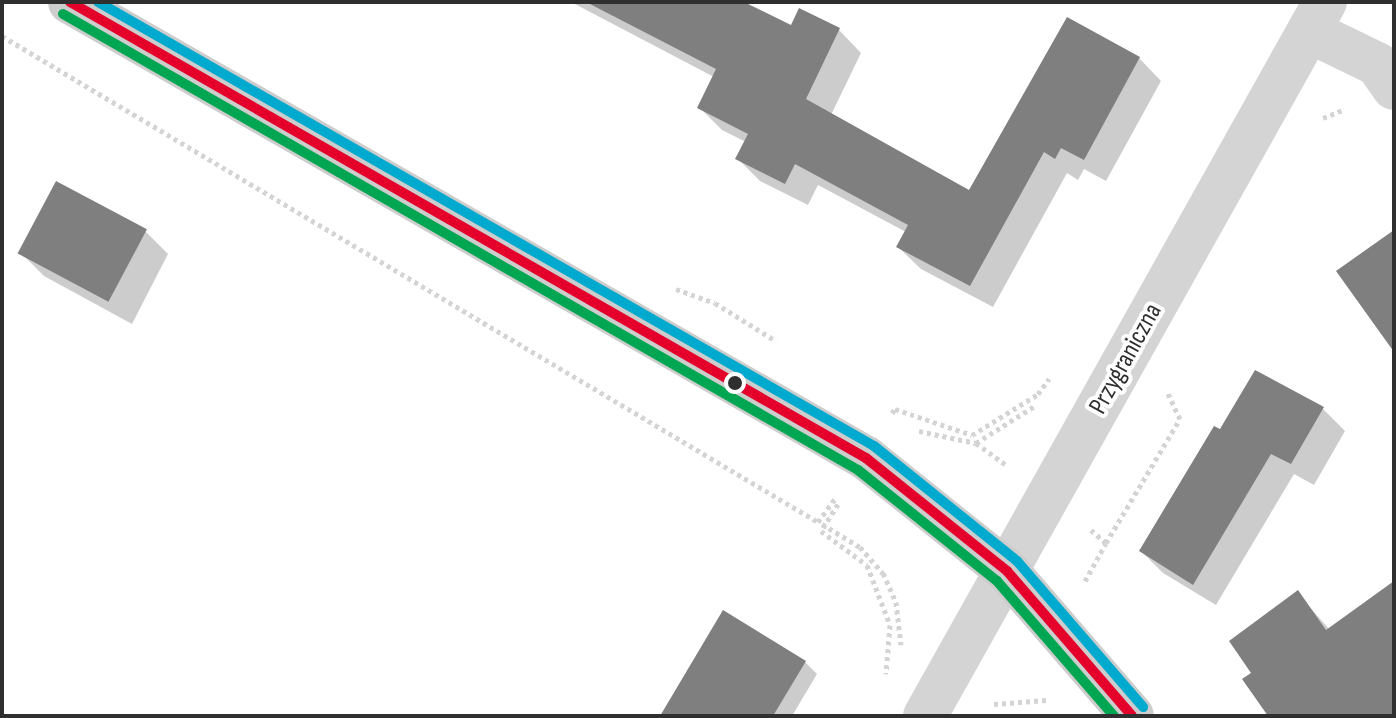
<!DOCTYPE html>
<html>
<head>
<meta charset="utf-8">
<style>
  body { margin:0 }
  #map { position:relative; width:1396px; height:718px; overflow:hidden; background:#fff; font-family:"Sofia Sans Condensed",sans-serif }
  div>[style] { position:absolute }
  .shadow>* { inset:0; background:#0003 }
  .building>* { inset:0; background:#7f7f7f; transform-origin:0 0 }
  .path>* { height:5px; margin-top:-2.5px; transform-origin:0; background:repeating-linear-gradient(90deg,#d4d4d4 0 4px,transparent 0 8px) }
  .street>* { height:44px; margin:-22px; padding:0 22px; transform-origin:22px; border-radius:22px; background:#d4d4d4 }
  .secondary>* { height:44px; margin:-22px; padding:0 22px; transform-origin:22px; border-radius:22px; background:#cdcdcd }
  .bus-1>* { height:10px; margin:-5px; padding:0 5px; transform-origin:5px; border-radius:5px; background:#e4002b }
  .bus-2>* { height:10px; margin:-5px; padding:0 5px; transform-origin:5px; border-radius:5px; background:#00a651 }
  .bus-3>* { height:10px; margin:-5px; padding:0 5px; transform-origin:5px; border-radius:5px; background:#00a9ce }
  .dots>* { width:22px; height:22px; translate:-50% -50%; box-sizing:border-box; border:4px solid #fff; border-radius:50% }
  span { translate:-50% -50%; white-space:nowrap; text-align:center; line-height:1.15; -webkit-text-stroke:8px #fff; paint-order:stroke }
  .street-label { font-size:26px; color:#2f2f2f }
  .frame { position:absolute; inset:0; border:4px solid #2f2f2f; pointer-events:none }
</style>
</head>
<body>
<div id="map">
  <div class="shadow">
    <div style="clip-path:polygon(571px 2px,740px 2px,792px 28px,800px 11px,839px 30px,861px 53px,831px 115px,970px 193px,1139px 58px,1161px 81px,1106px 181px,1084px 169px,1078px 180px,1067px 173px,993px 307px,921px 269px,898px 247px,906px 232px,818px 185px,808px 205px,760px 181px,738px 159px,746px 142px,722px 130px,699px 107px,714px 77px)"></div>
    <div style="clip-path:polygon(146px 232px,168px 254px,132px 324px,44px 276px,21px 253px)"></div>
    <div style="clip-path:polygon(1323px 409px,1345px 431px,1314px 485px,1294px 474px,1216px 605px,1163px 573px,1141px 551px,1221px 431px)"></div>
    <div style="clip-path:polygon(1394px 584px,1394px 716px,1270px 716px,1253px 673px,1297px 593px,1330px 630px)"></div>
    <div style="clip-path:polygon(805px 662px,817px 674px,792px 716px,662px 716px)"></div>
  </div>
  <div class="building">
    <div style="clip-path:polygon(586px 2px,744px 2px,791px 25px,799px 8px,840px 28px,806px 99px,969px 190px,1067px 17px,1140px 57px,1084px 160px,1061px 148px,1055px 159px,1044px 152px,970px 286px,896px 247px,908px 225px,795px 164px,785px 184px,735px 159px,748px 134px,697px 108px,716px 69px)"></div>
    <div style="left:56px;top:181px;width:103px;height:82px;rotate:28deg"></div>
    <div style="clip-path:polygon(1394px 230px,1394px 352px,1336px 271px)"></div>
    <div style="clip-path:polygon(1255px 370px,1324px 407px,1291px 464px,1271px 454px,1193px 585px,1139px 551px,1214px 426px,1220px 429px)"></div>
    <div style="clip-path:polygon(1394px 581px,1394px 716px,1268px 716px,1242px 679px,1251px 673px,1229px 641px,1298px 590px,1326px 630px)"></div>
    <div style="clip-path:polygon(723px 610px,806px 661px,773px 716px,660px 716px)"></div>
  </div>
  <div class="path">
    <div style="left:2px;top:36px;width:950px;rotate:30.78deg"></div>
    <div style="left:818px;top:522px;width:29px;rotate:-54deg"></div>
    <div style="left:1323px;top:118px;width:22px;rotate:-22deg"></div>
    <div style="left:676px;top:289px;width:41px;rotate:19.7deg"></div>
    <div style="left:715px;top:303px;width:72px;rotate:31.9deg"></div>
    <div style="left:892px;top:413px;width:5px;rotate:-53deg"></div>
    <div style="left:895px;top:409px;width:81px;rotate:18.7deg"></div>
    <div style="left:972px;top:435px;width:78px;rotate:-31.8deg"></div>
    <div style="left:1038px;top:394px;width:19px;rotate:-54deg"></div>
    <div style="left:919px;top:431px;width:58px;rotate:11.9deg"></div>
    <div style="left:976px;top:443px;width:36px;rotate:36deg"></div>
    <div style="left:976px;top:443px;width:71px;rotate:-32.3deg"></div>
    <div style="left:838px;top:504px;width:32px;rotate:122deg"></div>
    <div style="left:821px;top:531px;width:57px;rotate:36.5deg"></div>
    <div style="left:867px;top:565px;width:64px;rotate:69deg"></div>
    <div style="left:890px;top:625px;width:49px;rotate:94.7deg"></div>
    <div style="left:822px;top:524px;width:44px;rotate:31.2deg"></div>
    <div style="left:860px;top:547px;width:35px;rotate:49deg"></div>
    <div style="left:883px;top:573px;width:32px;rotate:66deg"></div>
    <div style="left:896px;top:602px;width:43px;rotate:83.4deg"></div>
    <div style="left:1106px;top:543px;width:144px;rotate:-59.2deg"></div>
    <div style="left:1180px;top:419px;width:31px;rotate:-115deg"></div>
    <div style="left:1085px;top:581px;width:43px;rotate:-61.1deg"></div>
    <div style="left:1106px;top:543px;width:23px;rotate:-139deg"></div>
    <div style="left:994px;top:704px;width:53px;rotate:-4.3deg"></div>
  </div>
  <div class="street">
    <div style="left:1309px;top:31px;width:76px;rotate:25.9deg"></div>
    <div style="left:1377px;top:64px;width:29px;rotate:55deg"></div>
    <div style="left:925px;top:716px;width:818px;rotate:-60.74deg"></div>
  </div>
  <div class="secondary">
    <div style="left:70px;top:2px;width:917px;rotate:29.81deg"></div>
    <div style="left:866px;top:458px;width:181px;rotate:38.7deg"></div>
    <div style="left:1007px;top:571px;width:191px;rotate:49.2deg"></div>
  </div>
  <div class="bus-1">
    <div style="left:70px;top:2px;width:917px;rotate:29.81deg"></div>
    <div style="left:866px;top:458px;width:181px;rotate:38.7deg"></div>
    <div style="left:1007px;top:571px;width:191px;rotate:49.2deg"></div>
  </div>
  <div class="bus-2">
    <div style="left:63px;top:14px;width:916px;rotate:29.84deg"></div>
    <div style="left:858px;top:470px;width:178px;rotate:38.6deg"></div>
    <div style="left:997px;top:581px;width:179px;rotate:49.1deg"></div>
  </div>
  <div class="bus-3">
    <div style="left:98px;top:2px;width:894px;rotate:29.78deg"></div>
    <div style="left:874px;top:446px;width:184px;rotate:38.8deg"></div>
    <div style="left:1017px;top:561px;width:193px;rotate:49.2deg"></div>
  </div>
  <div class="dots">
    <div style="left:735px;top:383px;background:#2f2f2f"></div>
  </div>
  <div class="street-label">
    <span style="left:1126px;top:359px;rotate:-61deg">Przygraniczna</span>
  </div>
  <div class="frame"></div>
</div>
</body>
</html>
